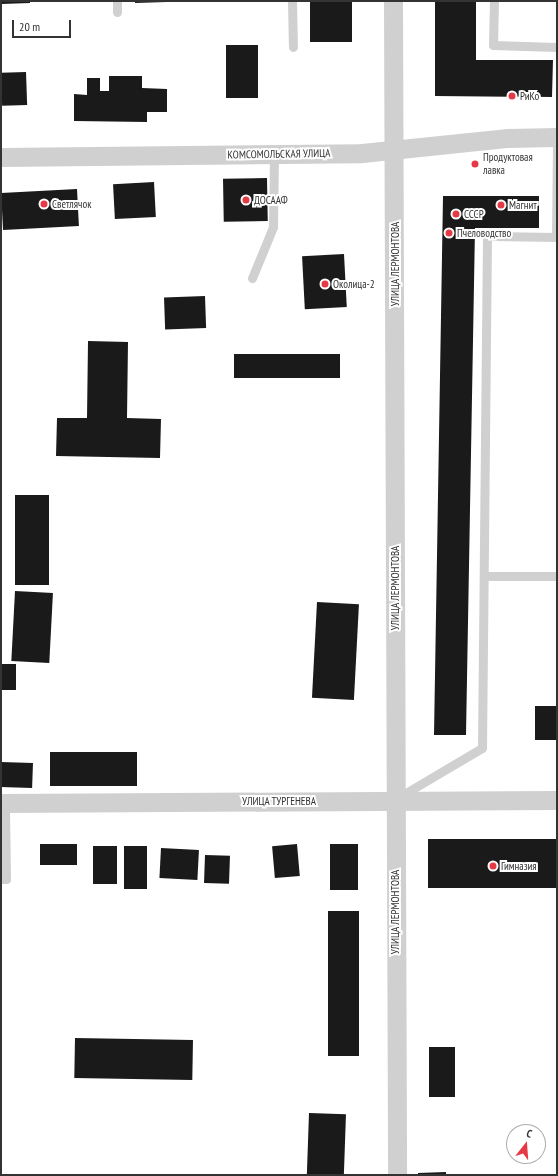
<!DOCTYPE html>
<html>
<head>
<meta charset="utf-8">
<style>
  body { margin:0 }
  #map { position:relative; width:558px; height:1176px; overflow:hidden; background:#fff; font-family:"PT Sans Narrow",sans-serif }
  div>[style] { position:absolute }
  .building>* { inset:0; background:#1a1a1a; transform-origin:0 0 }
  .lane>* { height:9px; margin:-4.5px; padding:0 4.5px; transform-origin:4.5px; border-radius:4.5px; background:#d0d0d0 }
  .street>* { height:19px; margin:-9.5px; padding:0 9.5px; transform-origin:9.5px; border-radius:9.5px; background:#d0d0d0 }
  .dots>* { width:11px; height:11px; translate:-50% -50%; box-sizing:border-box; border:2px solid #fff; border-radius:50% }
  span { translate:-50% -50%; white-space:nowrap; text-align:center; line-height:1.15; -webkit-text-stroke:4px #fff; paint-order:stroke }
  .poi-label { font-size:11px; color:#333 }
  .left { translate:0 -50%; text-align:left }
  .street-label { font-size:11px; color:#333 }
  .frame { position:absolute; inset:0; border:2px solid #333; pointer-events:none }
  .north { position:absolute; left:506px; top:1124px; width:40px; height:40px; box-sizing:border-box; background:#fff; border:1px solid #adadad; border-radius:50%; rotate:17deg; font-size:11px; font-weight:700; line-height:16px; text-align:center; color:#333 }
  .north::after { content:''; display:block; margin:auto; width:14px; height:18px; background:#e63946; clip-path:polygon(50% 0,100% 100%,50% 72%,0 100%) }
  .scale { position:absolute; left:12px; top:20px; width:59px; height:18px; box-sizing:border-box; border:2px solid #333; border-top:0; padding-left:5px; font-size:12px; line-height:14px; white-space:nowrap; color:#333; -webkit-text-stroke:3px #fff; paint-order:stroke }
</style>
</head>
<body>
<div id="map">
  <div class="building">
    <div style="clip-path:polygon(1px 1px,30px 1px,30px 3px,1px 4px)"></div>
    <div style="clip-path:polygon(135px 1px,167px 1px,167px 2px,135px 3px)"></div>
    <div style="left:310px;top:1px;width:42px;height:41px"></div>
    <div style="clip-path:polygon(435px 1px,476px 1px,476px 60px,553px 60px,552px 97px,435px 96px)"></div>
    <div style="left:226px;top:45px;width:32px;height:53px"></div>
    <div style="left:26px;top:72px;width:33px;height:25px;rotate:88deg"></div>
    <div style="clip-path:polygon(109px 76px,142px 76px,142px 88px,167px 89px,167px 112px,147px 112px,147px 122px,74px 121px,74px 94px,87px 95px,87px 78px,100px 78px,100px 91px,109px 91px)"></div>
    <div style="left:267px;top:178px;width:43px;height:44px;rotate:89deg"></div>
    <div style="left:154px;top:182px;width:35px;height:41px;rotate:87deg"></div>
    <div style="left:77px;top:189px;width:37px;height:76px;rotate:87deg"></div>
    <div style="clip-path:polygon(443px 196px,539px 196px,539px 228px,475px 228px,466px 735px,434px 735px)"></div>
    <div style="left:344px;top:254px;width:53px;height:42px;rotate:87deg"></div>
    <div style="left:205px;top:296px;width:32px;height:41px;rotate:88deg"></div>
    <div style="clip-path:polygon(88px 341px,128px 342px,127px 418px,161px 419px,160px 458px,56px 456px,57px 418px,87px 418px)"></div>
    <div style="left:234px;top:354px;width:106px;height:24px"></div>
    <div style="left:15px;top:495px;width:34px;height:90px"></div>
    <div style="left:15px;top:591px;width:38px;height:70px;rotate:3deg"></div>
    <div style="left:317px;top:602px;width:42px;height:96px;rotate:3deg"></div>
    <div style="left:1px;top:664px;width:15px;height:26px"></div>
    <div style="left:535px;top:706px;width:22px;height:34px"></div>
    <div style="left:137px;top:752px;width:34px;height:87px;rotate:90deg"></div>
    <div style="left:1px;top:762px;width:32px;height:25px;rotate:2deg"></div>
    <div style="left:556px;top:839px;width:49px;height:128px;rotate:90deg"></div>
    <div style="left:40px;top:844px;width:37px;height:21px"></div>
    <div style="left:297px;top:844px;width:32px;height:25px;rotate:85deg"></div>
    <div style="left:330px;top:844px;width:28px;height:46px"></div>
    <div style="left:93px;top:846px;width:24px;height:38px"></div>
    <div style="left:124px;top:846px;width:23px;height:43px"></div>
    <div style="left:161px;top:848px;width:38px;height:30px;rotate:3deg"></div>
    <div style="left:205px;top:855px;width:25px;height:28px;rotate:2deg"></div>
    <div style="left:359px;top:911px;width:145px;height:31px;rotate:90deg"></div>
    <div style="left:75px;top:1038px;width:118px;height:40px;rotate:1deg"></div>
    <div style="left:429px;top:1047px;width:26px;height:50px"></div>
    <div style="left:309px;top:1113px;width:37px;height:62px;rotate:2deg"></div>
    <div style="clip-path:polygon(446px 1172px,446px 1175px,418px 1175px,418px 1173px)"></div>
  </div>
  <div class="lane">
    <div style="left:117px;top:1px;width:11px;rotate:90deg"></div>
    <div style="left:292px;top:1px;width:46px;rotate:88.8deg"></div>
    <div style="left:494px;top:1px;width:44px;rotate:91.3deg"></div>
    <div style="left:493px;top:45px;width:64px;rotate:1.8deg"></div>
    <div style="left:252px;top:278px;width:55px;rotate:-67.6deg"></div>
    <div style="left:273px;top:227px;width:73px;rotate:-89.2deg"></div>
    <div style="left:484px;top:576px;width:73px"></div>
    <div style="left:399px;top:797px;width:96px;rotate:-30.6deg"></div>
    <div style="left:482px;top:748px;width:512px;rotate:-89.44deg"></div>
    <div style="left:487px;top:236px;width:69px;rotate:0.8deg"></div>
    <div style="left:556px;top:237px;width:100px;rotate:-89.4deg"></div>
    <div style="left:1px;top:879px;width:5px"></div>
    <div style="left:6px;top:879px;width:76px;rotate:-90.8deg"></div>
  </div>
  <div class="street">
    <div style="left:393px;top:1px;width:1174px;rotate:89.8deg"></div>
    <div style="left:1px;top:157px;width:361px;rotate:-0.6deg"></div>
    <div style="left:362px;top:153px;width:147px;rotate:-5.9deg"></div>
    <div style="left:508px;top:138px;width:49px;rotate:-1.2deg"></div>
    <div style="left:1px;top:803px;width:556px;rotate:-0.31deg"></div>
  </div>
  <div class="dots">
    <div style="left:512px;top:96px;background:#e63946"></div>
    <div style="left:475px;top:164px;background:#e63946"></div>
    <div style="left:246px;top:200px;background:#e63946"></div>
    <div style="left:44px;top:204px;background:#e63946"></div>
    <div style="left:501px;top:205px;background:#e63946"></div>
    <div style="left:456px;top:214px;background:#e63946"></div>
    <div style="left:449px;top:233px;background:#e63946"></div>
    <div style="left:325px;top:284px;background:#e63946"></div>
    <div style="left:493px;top:866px;background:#e63946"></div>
  </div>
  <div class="poi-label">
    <span class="left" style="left:520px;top:96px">РиКо</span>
    <span class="left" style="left:483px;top:164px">Продуктовая<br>лавка</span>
    <span class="left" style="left:254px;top:200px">ДОСААФ</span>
    <span class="left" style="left:52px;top:204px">Светлячок</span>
    <span class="left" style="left:509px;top:205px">Магнит</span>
    <span class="left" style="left:464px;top:214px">СССР</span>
    <span class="left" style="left:457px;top:233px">Пчеловодство</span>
    <span class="left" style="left:333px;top:284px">Околица-2</span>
    <span class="left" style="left:501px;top:866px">Гимназия</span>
  </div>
  <div class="street-label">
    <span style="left:279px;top:154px;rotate:-1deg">КОМСОМОЛЬСКАЯ УЛИЦА</span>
    <span style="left:395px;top:264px;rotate:-90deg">УЛИЦА ЛЕРМОНТОВА</span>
    <span style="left:395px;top:588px;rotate:-90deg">УЛИЦА ЛЕРМОНТОВА</span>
    <span style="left:279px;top:801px">УЛИЦА ТУРГЕНЕВА</span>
    <span style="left:395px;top:912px;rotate:-90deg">УЛИЦА ЛЕРМОНТОВА</span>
  </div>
  <div class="frame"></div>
  <div class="north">С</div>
  <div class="scale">20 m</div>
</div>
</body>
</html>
